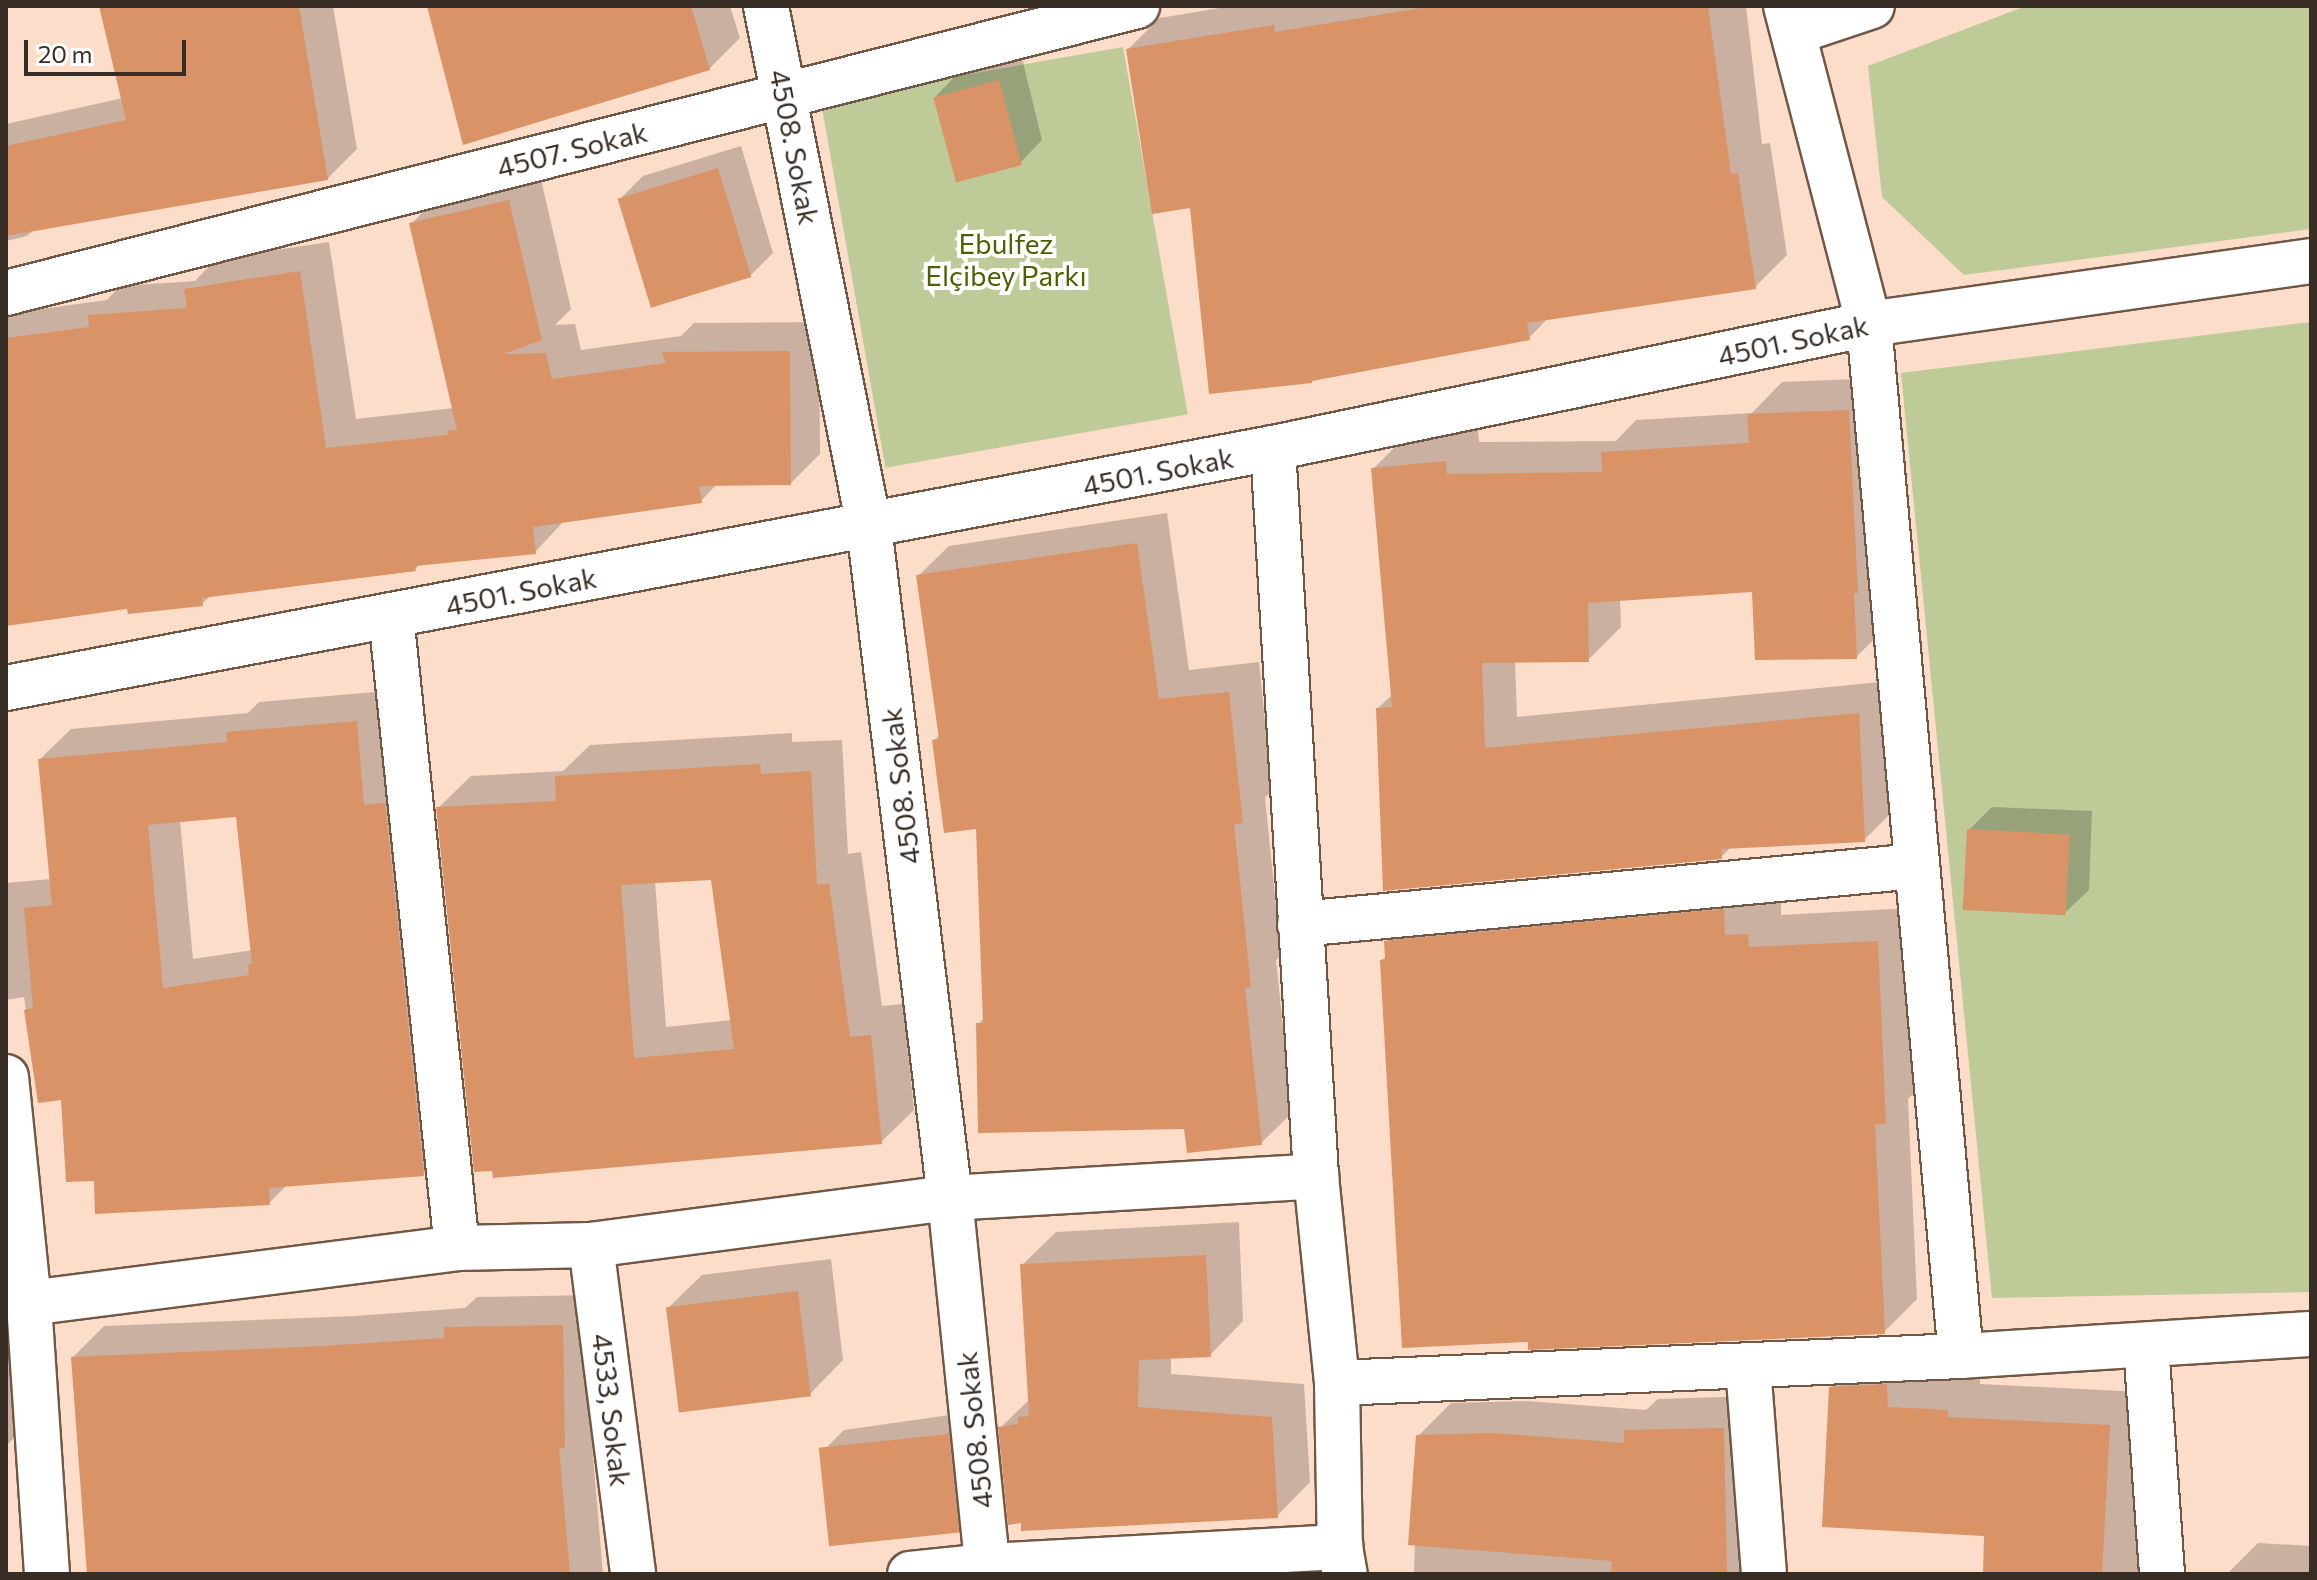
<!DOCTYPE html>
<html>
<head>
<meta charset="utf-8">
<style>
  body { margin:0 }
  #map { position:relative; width:2317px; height:1580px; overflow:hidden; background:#fcddca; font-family:Commissioner,sans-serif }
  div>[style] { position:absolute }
  .green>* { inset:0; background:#becb99; transform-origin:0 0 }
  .shadow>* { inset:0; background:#0003 }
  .building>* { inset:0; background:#d99366; transform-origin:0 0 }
  .roads { filter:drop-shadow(2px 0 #715746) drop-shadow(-2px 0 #715746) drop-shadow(0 2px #715746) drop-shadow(0 -2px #715746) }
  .minor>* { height:44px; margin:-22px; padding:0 22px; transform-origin:22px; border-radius:22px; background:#fff }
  span { translate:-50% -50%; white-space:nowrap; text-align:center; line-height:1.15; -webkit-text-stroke:8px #fff; paint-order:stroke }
  .street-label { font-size:28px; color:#382d25 }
  .park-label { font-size:28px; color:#505e00 }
  .frame { position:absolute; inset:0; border:8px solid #382d25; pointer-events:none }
  .scale { position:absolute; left:24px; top:40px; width:162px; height:36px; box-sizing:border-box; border:4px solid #382d25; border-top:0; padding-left:10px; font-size:24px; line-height:28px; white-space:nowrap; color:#382d25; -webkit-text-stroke:6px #fff; paint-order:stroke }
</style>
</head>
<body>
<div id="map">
  <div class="green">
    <div style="clip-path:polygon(2026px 6px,2311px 6px,2311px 229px,1964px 275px,1882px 197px,1868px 66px)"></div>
    <div style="left:1123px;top:47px;width:373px;height:307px;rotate:80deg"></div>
    <div style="clip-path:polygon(2311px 322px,2311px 1292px,1992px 1298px,1901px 373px)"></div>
  </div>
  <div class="shadow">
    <div style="clip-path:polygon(102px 6px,333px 6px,357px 149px,327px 179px,34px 230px,27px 236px,6px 241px,6px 124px,123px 98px)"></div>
    <div style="clip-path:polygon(429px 6px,730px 6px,740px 38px,709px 69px)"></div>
    <div style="clip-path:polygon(1231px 6px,1746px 6px,1762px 144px,1770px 143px,1787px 255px,1755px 287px,1548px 318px,1529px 338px,1192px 206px,1128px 49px,1160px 18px)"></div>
    <div style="clip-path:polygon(1022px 58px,1042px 140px,1020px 163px,936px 96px,958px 73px)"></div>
    <div style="clip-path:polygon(741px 146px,773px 253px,750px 276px,620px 199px,643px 176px)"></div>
    <div style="clip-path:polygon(539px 171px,571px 309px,555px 325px,575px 324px,581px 350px,681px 336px,694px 323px,819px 322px,820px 454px,791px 483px,717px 484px,701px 501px,565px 520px,535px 552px,420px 564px,415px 569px,211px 595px,202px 604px,129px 607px,6px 624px,6px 314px,107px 300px,120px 286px,195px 281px,216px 259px,329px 242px,356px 419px,454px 408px,411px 224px,441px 194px)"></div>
    <div style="clip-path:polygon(1881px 378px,1889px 625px,1856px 657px,1754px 590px,1620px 599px,1621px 627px,1588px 660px,1515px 660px,1517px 717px,1891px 681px,1897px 807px,1864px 840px,1732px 846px,1721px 857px,1378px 708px,1393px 694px,1373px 469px,1406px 436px,1478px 429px,1479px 442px,1616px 441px,1636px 420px,1752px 413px,1782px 382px)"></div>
    <div style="clip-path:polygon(1167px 513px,1189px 670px,1259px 662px,1272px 790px,1265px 798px,1281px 955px,1276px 960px,1292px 1113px,1261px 1143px,1186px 1127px,978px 1024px,985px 1017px,978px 826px,934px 740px,941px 734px,918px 576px,949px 546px)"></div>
    <div style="clip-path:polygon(evenodd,386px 691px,454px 1144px,424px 1174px,288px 1184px,269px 1203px,96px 1178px,63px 1097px,39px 1101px,24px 997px,6px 1000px,6px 883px,51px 879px,40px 759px,71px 729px,248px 713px,259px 702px,386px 691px,238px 815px,253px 950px,193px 959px,180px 820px,238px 815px)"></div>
    <div style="clip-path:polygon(evenodd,792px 733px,792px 742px,842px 740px,848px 854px,861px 852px,882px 1006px,903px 1004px,914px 1110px,881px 1142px,495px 1176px,438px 808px,471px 776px,563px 771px,590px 745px,792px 733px,713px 878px,732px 1020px,666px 1027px,655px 881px,713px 878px)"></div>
    <div style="clip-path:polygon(1992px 807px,2092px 811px,2089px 890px,2066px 912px,1969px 830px)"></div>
    <div style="clip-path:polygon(1781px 901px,1781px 915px,1911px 908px,1919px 1088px,1908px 1099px,1917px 1299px,1884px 1332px,1530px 1339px,1382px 960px,1387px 956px,1386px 942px,1420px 908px)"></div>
    <div style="clip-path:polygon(1239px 1222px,1243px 1321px,1210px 1355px,1171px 1357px,1171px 1374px,1304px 1384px,1310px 1482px,1277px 1516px,1000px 1428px,1030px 1399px,1022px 1265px,1056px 1232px)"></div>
    <div style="clip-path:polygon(831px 1259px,843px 1360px,810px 1394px,668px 1308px,702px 1275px)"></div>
    <div style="clip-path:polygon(593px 1295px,595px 1415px,590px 1420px,603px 1574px,89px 1574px,73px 1357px,104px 1326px,355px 1316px,465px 1308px,477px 1297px)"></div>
    <div style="clip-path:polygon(20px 1301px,24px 1428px,6px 1446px,6px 1302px)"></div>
    <div style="clip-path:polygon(1865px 1354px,1921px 1374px,1980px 1378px,1980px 1384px,2142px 1392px,2135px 1538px,2169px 1538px,2168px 1574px,1985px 1574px,1986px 1534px,1831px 1388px)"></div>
    <div style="clip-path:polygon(1756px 1396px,1760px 1574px,1414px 1574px,1418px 1436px,1451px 1403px,1527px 1401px,1646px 1410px,1658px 1399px)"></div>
    <div style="clip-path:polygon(971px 1412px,981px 1507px,958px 1530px,821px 1453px,844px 1430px)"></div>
    <div style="clip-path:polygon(2258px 1543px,2311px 1546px,2311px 1574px,2227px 1574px)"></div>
  </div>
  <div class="building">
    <div style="clip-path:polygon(99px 6px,299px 6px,328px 180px,6px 236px,6px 146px,126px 120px)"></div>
    <div style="clip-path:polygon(427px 6px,691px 6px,710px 70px,463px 145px)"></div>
    <div style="clip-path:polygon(1433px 6px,1708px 6px,1731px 174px,1738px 173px,1756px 289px,1527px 323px,1530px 340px,1312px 381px,1312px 383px,1209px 394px,1190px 208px,1152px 214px,1126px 49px,1274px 25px,1275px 32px)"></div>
    <div style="left:999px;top:80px;width:88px;height:68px;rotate:75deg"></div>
    <div style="left:718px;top:168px;width:114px;height:105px;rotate:73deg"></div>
    <div style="clip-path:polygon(509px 200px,542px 340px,503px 354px,546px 353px,552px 379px,666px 363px,662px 352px,790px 351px,791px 485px,699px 486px,702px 503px,533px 527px,536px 554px,415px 566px,416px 571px,202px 598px,203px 606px,128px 614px,127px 609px,6px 626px,6px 338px,89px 327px,88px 315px,187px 308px,184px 289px,300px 271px,326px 448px,448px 435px,447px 431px,457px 430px,409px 223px)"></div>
    <div style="clip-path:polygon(1849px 410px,1858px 593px,1854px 593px,1857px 659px,1755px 660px,1752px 592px,1588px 603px,1589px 662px,1482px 663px,1485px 748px,1859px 713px,1865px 842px,1721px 849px,1722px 859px,1383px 891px,1376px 708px,1392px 707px,1371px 468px,1446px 461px,1447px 474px,1602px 472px,1601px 452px,1749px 443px,1747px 414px)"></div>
    <div style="clip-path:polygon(1137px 543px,1159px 699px,1229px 692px,1243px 823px,1234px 824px,1251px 987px,1245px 988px,1262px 1145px,1187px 1153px,1184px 1129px,978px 1133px,976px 1023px,983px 1023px,976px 829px,944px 833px,932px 740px,939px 739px,916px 575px)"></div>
    <div style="clip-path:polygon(evenodd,357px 721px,364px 805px,385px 803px,424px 1176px,269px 1188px,270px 1205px,95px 1214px,94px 1181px,66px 1182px,61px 1100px,38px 1103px,24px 1010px,33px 1008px,24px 908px,52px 905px,38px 759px,227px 742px,226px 732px,357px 721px,236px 817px,252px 964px,248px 965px,249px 975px,163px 988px,148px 825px,236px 817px)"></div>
    <div style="clip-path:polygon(evenodd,760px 764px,761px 774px,811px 771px,817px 885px,829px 883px,850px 1037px,871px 1035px,882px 1144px,493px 1178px,492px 1171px,474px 1172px,436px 807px,556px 801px,555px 776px,760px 764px,711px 880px,734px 1049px,634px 1058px,621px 885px,711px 880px)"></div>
    <div style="left:1967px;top:829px;width:103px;height:81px;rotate:3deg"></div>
    <div style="clip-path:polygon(1724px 909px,1725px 935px,1748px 934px,1749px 947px,1878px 941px,1886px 1124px,1875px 1124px,1885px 1334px,1528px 1350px,1528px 1342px,1402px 1348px,1380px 960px,1385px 959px,1384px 941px)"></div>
    <div style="clip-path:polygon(1206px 1255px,1211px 1357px,1139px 1360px,1138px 1407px,1272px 1417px,1278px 1518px,1021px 1531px,1021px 1523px,1008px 1525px,998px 1427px,1018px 1424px,1018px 1417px,1029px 1416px,1020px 1264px)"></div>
    <div style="left:798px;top:1291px;width:106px;height:133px;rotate:83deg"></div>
    <div style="clip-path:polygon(563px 1325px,565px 1448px,559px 1448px,570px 1574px,87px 1574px,71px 1357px,323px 1346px,444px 1338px,444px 1327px)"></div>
    <div style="clip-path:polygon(1887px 1384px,1888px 1407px,1948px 1410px,1948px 1417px,2110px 1425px,2102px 1574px,1983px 1574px,1984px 1536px,1822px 1527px,1829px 1387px)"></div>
    <div style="clip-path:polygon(1724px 1428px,1727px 1574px,1611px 1574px,1612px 1561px,1408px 1545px,1416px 1435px,1493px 1433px,1624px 1443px,1624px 1430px)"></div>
    <div style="left:949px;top:1434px;width:99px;height:131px;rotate:84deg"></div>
  </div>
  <div class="roads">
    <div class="minor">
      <div style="left:766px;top:6px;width:530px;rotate:78.8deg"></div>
      <div style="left:869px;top:526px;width:677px;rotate:83.13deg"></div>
      <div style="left:950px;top:1198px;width:378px;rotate:84.2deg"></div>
      <div style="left:1786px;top:6px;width:329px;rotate:75.4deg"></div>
      <div style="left:1869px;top:324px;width:1036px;rotate:84.91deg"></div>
      <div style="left:1794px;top:32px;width:82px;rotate:-18.4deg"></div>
      <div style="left:6px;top:293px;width:1167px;rotate:-14.24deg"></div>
      <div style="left:1273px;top:448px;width:729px;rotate:86.62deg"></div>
      <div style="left:1316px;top:1176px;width:208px;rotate:84.2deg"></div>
      <div style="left:1337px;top:1383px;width:164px;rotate:89deg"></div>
      <div style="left:1340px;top:1547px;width:27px;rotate:80deg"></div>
      <div style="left:391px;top:616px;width:635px;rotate:84.04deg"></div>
      <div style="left:6px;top:688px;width:1290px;rotate:-10.73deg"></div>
      <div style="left:1273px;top:448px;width:609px;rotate:-11.75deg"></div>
      <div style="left:1869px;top:324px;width:446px;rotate:-8.1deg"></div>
      <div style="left:1300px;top:924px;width:620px;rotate:-5.37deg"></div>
      <div style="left:6px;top:1077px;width:227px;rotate:84.2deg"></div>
      <div style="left:29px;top:1303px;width:272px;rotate:86.2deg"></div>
      <div style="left:591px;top:1245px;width:332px;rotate:82.7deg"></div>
      <div style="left:29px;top:1303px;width:432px;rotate:-7.3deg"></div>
      <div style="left:457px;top:1248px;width:134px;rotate:-1.3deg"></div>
      <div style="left:591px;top:1245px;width:362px;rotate:-7.5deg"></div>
      <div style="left:950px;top:1198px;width:367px;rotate:-3.4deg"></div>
      <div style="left:2146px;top:1345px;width:230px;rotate:86deg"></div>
      <div style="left:1748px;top:1366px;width:209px;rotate:85.6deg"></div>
      <div style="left:1337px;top:1383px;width:625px;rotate:-2.48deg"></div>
      <div style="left:1961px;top:1356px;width:351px;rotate:-3.6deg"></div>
      <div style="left:910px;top:1574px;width:78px;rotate:-5.9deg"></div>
      <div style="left:988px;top:1566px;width:353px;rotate:-3.1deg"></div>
    </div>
  </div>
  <div class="street-label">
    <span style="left:795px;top:147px;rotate:79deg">4508. Sokak</span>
    <span style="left:572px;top:149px;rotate:-14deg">4507. Sokak</span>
    <span style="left:1793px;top:340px;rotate:-12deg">4501. Sokak</span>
    <span style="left:1158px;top:471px;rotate:-11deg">4501. Sokak</span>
    <span style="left:521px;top:591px;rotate:-11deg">4501. Sokak</span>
    <span style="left:900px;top:786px;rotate:-97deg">4508. Sokak</span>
    <span style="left:612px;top:1410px;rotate:83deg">4533, Sokak</span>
    <span style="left:974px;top:1430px;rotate:-96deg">4508. Sokak</span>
  </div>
  <div class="park-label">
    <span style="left:1006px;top:259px">Ebulfez<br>Elçibey Parkı</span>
  </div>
  <div class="frame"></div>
  <div class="scale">20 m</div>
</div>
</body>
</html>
